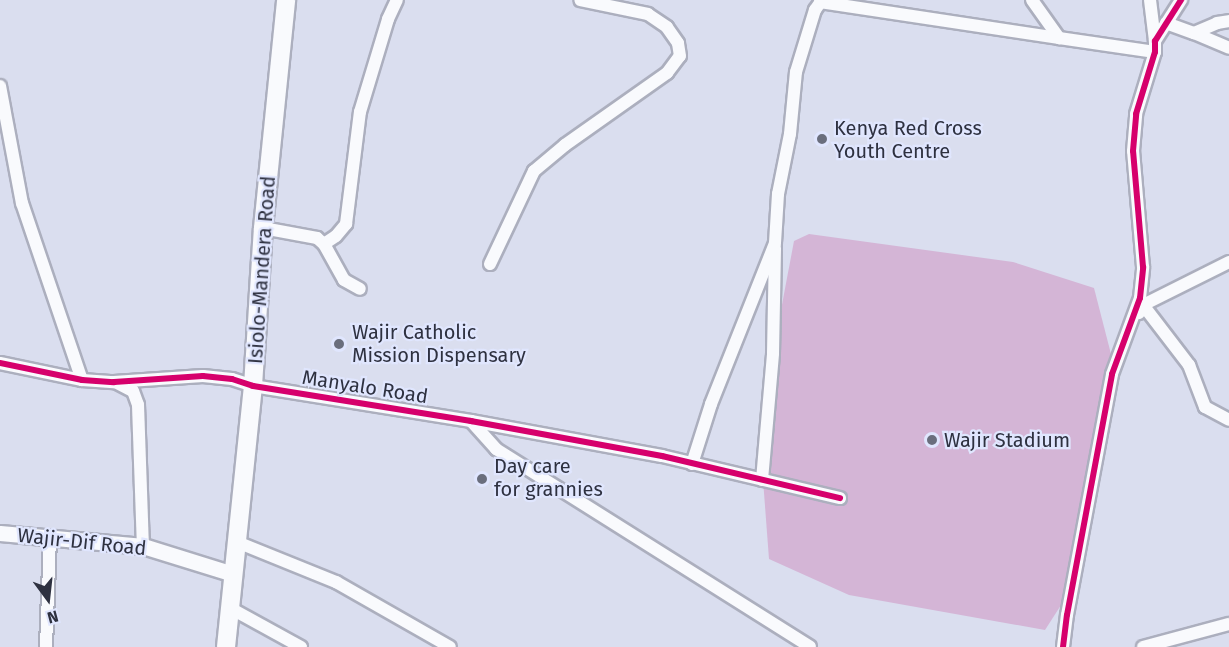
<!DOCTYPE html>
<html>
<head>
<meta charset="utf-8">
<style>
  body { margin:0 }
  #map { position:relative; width:1229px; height:647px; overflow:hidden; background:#dadeef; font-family:"Fira Sans",sans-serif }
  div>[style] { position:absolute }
  .green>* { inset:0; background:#d4b5d6 }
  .roads { filter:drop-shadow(2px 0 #acafbe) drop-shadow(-2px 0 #acafbe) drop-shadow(0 2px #acafbe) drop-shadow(0 -2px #acafbe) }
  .minor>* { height:12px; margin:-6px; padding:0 6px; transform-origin:6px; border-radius:6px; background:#f9fafd }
  .major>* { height:15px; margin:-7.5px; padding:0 7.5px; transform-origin:7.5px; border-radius:7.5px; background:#f9fafd }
  .highway>* { height:18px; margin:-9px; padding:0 9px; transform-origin:9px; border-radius:9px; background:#f9fafd }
  .cycleway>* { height:6px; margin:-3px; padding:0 3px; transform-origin:3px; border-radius:3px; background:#d6006c }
  .dots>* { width:16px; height:16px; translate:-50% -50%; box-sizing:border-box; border:3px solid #e0e6fe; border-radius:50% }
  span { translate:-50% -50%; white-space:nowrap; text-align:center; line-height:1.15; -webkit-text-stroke:4.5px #e0e6fe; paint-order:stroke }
  .poi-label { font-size:20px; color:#2e3140 }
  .left { translate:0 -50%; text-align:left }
  .street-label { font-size:20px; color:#2e3140 }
  .north { position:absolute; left:18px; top:569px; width:60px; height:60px; -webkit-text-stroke:4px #e0e6fe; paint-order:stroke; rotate:165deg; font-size:16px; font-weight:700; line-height:24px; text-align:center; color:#2e3140 }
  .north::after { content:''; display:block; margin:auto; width:21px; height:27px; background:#2e3140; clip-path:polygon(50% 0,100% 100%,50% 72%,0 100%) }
</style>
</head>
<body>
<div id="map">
  <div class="green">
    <div style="clip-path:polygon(809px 234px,1013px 262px,1094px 288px,1112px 358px,1072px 588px,1045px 630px,849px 595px,769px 559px,761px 453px,771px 363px,794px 241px)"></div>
  </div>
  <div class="roads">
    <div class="minor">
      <div style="left:1032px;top:0;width:47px;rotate:54.6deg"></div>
      <div style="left:1059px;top:38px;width:97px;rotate:8.3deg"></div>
      <div style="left:1150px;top:0;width:41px;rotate:83deg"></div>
      <div style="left:820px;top:2px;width:242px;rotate:8.6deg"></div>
      <div style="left:1166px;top:23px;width:30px;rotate:20deg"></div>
      <div style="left:1194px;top:33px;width:25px;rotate:-23deg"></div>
      <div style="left:1217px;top:23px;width:12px;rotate:-9deg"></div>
      <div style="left:1194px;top:33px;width:38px;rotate:23deg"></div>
      <div style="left:0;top:86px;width:119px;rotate:79.4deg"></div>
      <div style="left:22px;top:203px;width:187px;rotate:71.3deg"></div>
      <div style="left:263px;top:228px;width:55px;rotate:10.5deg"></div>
      <div style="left:317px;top:238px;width:9px;rotate:41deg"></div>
      <div style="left:324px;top:244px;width:41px;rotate:60.9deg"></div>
      <div style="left:344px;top:280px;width:18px;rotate:29deg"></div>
      <div style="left:324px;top:244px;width:14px;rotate:-34deg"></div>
      <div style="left:336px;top:236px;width:16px;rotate:-50deg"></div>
      <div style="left:346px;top:224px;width:113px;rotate:-82.9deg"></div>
      <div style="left:360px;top:112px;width:97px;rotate:-73.2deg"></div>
      <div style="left:388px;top:19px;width:21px;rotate:-65deg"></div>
      <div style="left:490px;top:264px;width:103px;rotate:-64.7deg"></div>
      <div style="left:534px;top:171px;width:40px;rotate:-40deg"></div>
      <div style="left:565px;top:145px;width:125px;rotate:-35.2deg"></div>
      <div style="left:667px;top:73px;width:21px;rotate:-53deg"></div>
      <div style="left:680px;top:56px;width:13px;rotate:-99deg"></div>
      <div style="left:678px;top:43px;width:19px;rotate:-125deg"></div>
      <div style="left:667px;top:27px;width:23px;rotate:-146deg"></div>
      <div style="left:648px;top:14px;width:69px;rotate:-168.4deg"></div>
      <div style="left:1143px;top:305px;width:76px;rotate:52.5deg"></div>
      <div style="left:1189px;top:365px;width:45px;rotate:69.1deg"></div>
      <div style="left:1205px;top:407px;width:27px;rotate:28deg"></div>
      <div style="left:1139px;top:313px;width:9px;rotate:-63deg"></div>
      <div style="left:1143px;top:305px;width:96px;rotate:-26.6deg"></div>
      <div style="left:0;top:363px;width:84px;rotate:11.7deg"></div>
      <div style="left:82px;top:380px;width:32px;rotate:4deg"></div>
      <div style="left:114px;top:382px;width:89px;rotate:-3.9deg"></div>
      <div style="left:203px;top:376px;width:29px;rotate:6deg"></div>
      <div style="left:232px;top:379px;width:22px;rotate:18deg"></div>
      <div style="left:253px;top:386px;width:221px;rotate:9.1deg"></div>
      <div style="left:471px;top:421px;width:194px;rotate:10.4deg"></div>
      <div style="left:662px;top:456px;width:183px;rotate:13.3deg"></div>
      <div style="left:115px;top:382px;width:20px;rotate:27deg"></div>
      <div style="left:133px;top:391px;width:15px;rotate:70deg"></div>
      <div style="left:138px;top:405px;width:141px;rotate:88deg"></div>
      <div style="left:471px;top:421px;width:38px;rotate:48deg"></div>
      <div style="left:496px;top:449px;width:371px;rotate:32.2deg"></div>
      <div style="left:692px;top:464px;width:63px;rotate:-72.4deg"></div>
      <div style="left:711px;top:404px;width:173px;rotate:-68.3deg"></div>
      <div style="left:775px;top:243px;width:49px;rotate:-86.5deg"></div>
      <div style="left:778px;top:194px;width:61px;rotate:-78.7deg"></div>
      <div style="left:790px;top:134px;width:62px;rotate:-84.5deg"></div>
      <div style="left:796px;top:72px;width:65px;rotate:-73deg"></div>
      <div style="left:815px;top:10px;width:12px;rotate:-55deg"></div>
      <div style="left:762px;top:480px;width:127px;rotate:-85deg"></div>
      <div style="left:773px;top:353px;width:105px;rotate:-88.9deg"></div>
      <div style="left:237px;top:542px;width:107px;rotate:22deg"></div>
      <div style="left:336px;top:582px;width:131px;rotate:29.7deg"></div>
      <div style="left:230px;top:608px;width:81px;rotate:28.8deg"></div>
      <div style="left:46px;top:647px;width:107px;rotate:-87.9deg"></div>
      <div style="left:1063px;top:647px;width:32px;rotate:-83deg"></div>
      <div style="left:1067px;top:615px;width:245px;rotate:-79.4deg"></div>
      <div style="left:1112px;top:374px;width:81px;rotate:-69.8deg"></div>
      <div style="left:1140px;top:298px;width:31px;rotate:-84deg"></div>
      <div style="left:1143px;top:267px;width:116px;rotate:-94.9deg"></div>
      <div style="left:1133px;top:151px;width:37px;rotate:-85deg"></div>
      <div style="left:1136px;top:114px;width:65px;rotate:-73deg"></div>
      <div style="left:1155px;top:52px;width:11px;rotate:-90deg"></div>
      <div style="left:1155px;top:41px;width:49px;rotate:-57.6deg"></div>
      <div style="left:1143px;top:647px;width:89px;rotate:-15deg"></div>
    </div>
    <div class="major">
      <div style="left:0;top:533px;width:144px;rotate:5.2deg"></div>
      <div style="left:143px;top:546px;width:94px;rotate:17.3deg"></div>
    </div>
    <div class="highway">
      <div style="left:226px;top:647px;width:262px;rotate:-84.1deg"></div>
      <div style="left:253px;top:386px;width:158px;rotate:-86.4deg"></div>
      <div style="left:263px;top:228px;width:229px;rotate:-84.2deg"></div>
    </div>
  </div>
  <div class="cycleway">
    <div style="left:0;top:363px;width:84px;rotate:11.7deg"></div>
    <div style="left:82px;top:380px;width:32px;rotate:4deg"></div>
    <div style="left:114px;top:382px;width:89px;rotate:-3.9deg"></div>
    <div style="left:203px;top:376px;width:29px;rotate:6deg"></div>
    <div style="left:232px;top:379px;width:22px;rotate:18deg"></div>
    <div style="left:253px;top:386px;width:221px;rotate:9.1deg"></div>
    <div style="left:471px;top:421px;width:194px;rotate:10.4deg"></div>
    <div style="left:662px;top:456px;width:183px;rotate:13.3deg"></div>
    <div style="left:1063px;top:647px;width:32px;rotate:-83deg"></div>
    <div style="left:1067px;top:615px;width:245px;rotate:-79.4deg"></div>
    <div style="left:1112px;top:374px;width:81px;rotate:-69.8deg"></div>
    <div style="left:1140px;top:298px;width:31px;rotate:-84deg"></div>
    <div style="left:1143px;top:267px;width:116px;rotate:-94.9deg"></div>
    <div style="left:1133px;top:151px;width:37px;rotate:-85deg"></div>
    <div style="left:1136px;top:114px;width:65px;rotate:-73deg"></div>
    <div style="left:1155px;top:52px;width:11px;rotate:-90deg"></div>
    <div style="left:1155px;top:41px;width:49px;rotate:-57.6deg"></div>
  </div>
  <div class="dots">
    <div style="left:822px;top:139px;background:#6a6e7d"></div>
    <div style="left:339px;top:344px;background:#6a6e7d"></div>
    <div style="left:932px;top:440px;background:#6a6e7d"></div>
    <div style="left:482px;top:479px;background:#6a6e7d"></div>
  </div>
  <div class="poi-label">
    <span class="left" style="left:834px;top:140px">Kenya Red Cross<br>Youth Centre</span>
    <span class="left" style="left:352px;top:344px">Wajir Catholic<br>Mission Dispensary</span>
    <span class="left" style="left:944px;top:440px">Wajir Stadium</span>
    <span class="left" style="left:494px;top:478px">Day care<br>for grannies</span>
  </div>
  <div class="street-label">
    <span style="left:262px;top:270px;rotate:-86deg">Isiolo-Mandera Road</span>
    <span style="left:365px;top:387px;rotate:9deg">Manyalo Road</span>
    <span style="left:82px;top:542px;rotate:6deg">Wajir-Dif Road</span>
  </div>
  <div class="north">N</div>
</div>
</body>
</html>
